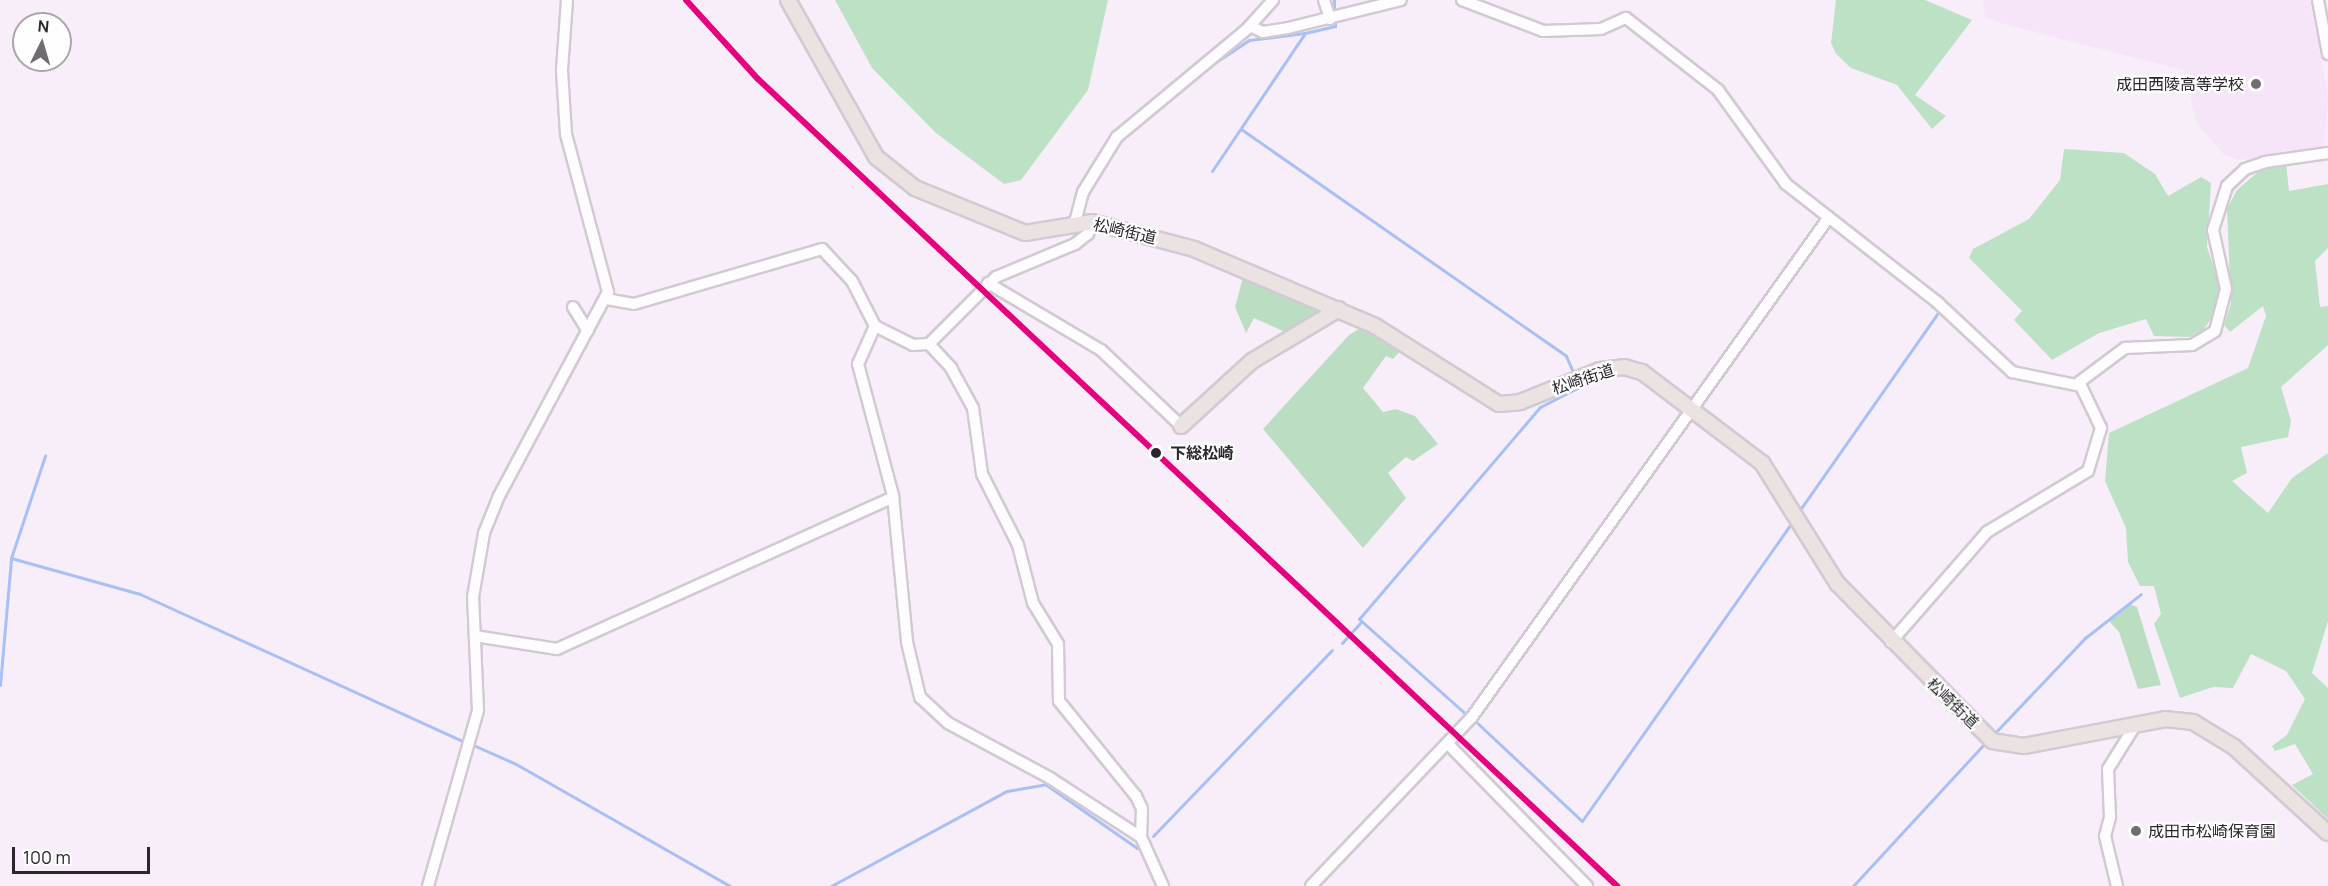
<!DOCTYPE html>
<html>
<head>
<meta charset="utf-8">
<style>
  body { margin:0 }
  #map { position:relative; width:2328px; height:886px; overflow:hidden; background:#f8eef9; font-family:Manrope,"Noto Sans JP",sans-serif }
  div>[style] { position:absolute }
  .built>* { inset:0; background:#f6e5f8 }
  .green>* { inset:0; background:#bbdec3 }
  .forest>* { inset:0; background:#bde1c5 }
  .stream>* { height:3px; margin:-1.5px; padding:0 1.5px; transform-origin:1.5px; border-radius:1.5px; background:#a8c0f5 }
  .roads { filter:drop-shadow(2px 0 #d2cad3) drop-shadow(-2px 0 #d2cad3) drop-shadow(0 2px #d2cad3) drop-shadow(0 -2px #d2cad3) }
  .minor>* { height:10px; margin:-5px; padding:0 5px; transform-origin:5px; border-radius:5px; background:#fefcfe }
  .major>* { height:14px; margin:-7px; padding:0 7px; transform-origin:7px; border-radius:7px; background:#eae3e1 }
  .rail-1>* { height:6px; margin:-3px; padding:0 3px; transform-origin:3px; border-radius:3px; background:#e5007d }
  .dots>* { width:16px; height:16px; translate:-50% -50%; box-sizing:border-box; border:3px solid #fefefe; border-radius:50% }
  span { translate:-50% -50%; white-space:nowrap; text-align:center; line-height:1.15; -webkit-text-stroke:4.5px #fefefe; paint-order:stroke }
  .poi-label { font-size:16px; color:#2b252c }
  .right { translate:-100% -50%; text-align:right }
  .left { translate:0 -50%; text-align:left }
  .street-label { font-size:16px; color:#2b252c }
  .stop-label { font-size:16px; color:#2b252c; font-weight:700 }
  .north { position:absolute; left:12px; top:12px; width:60px; height:60px; box-sizing:border-box; background:#fefefe; border:2px solid #aaa7aa; border-radius:50%; rotate:5deg; font-size:16px; font-weight:700; line-height:24px; text-align:center; color:#2b252c }
  .north::after { content:''; display:block; margin:auto; width:21px; height:27px; background:#736b74; clip-path:polygon(50% 0,100% 100%,50% 72%,0 100%) }
  .scale { position:absolute; left:12px; top:847px; width:138px; height:27px; box-sizing:border-box; border:3px solid #2b252c; border-top:0; padding-left:8px; font-size:18px; line-height:21px; white-space:nowrap; color:#2b252c; -webkit-text-stroke:4px #fefefe; paint-order:stroke }
</style>
</head>
<body>
<div id="map">
  <div class="built">
    <div style="clip-path:polygon(1983px 0,2310px 0,2328px 97px,2324px 148px,2241px 160px,2224px 155px,2197px 124px,2183px 70px,2006px 25px,1985px 17px)"></div>
  </div>
  <div class="green">
    <div style="clip-path:polygon(1244px 274px,1323px 307px,1322px 313px,1285px 332px,1254px 318px,1246px 333px,1235px 307px)"></div>
    <div style="clip-path:polygon(1365px 325px,1402px 349px,1393px 359px,1386px 356px,1363px 388px,1383px 412px,1396px 409px,1415px 416px,1438px 444px,1413px 461px,1406px 457px,1388px 473px,1406px 498px,1363px 548px,1263px 429px,1349px 335px)"></div>
    <div style="clip-path:polygon(2130px 604px,2137px 607px,2161px 685px,2138px 689px,2119px 632px,2109px 621px)"></div>
  </div>
  <div class="forest">
    <div style="clip-path:polygon(835px 0,1108px 0,1088px 90px,1021px 180px,1004px 184px,936px 133px,872px 68px)"></div>
    <div style="clip-path:polygon(1836px 0,1925px 0,1972px 20px,1915px 95px,1946px 116px,1932px 129px,1897px 85px,1851px 68px,1836px 54px,1831px 43px)"></div>
    <div style="clip-path:polygon(2064px 149px,2124px 153px,2155px 174px,2168px 196px,2201px 177px,2211px 183px,2207px 247px,2219px 283px,2217px 311px,2203px 330px,2189px 337px,2154px 336px,2146px 319px,2099px 333px,2052px 360px,2014px 320px,2022px 311px,1969px 258px,1973px 249px,2029px 219px,2060px 180px)"></div>
    <div style="clip-path:polygon(2286px 163px,2289px 191px,2328px 184px,2328px 248px,2315px 261px,2320px 307px,2328px 306px,2328px 345px,2281px 387px,2291px 421px,2288px 437px,2241px 447px,2247px 473px,2232px 481px,2268px 513px,2292px 478px,2328px 453px,2328px 621px,2312px 673px,2328px 688px,2328px 819px,2292px 785px,2313px 774px,2295px 744px,2275px 751px,2272px 746px,2287px 735px,2305px 699px,2286px 671px,2251px 654px,2233px 688px,2213px 687px,2180px 698px,2154px 624px,2161px 614px,2154px 586px,2140px 586px,2128px 562px,2126px 528px,2105px 481px,2109px 433px,2248px 368px,2266px 316px,2263px 306px,2230px 332px,2224px 325px,2231px 304px,2227px 209px,2237px 190px,2258px 172px)"></div>
  </div>
  <div class="stream">
    <div style="left:1334px;top:0;width:13px;rotate:90deg"></div>
    <div style="left:1210px;top:66px;width:47px;rotate:-33.7deg"></div>
    <div style="left:1249px;top:40px;width:56px;rotate:-7.1deg"></div>
    <div style="left:1305px;top:33px;width:31px;rotate:-13deg"></div>
    <div style="left:1335px;top:26px;width:6px;rotate:-90deg"></div>
    <div style="left:1241px;top:129px;width:396px;rotate:34.9deg"></div>
    <div style="left:1566px;top:356px;width:22px;rotate:66deg"></div>
    <div style="left:1212px;top:171px;width:166px;rotate:-56deg"></div>
    <div style="left:1797px;top:514px;width:249px;rotate:-55deg"></div>
    <div style="left:11px;top:558px;width:134px;rotate:15.6deg"></div>
    <div style="left:140px;top:594px;width:357px;rotate:24.5deg"></div>
    <div style="left:1342px;top:643px;width:28px;rotate:-48deg"></div>
    <div style="left:0;top:685px;width:127px;rotate:-85deg"></div>
    <div style="left:11px;top:558px;width:108px;rotate:-71.6deg"></div>
    <div style="left:1468px;top:716px;width:146px;rotate:-138.3deg"></div>
    <div style="left:1359px;top:619px;width:279px;rotate:-49.5deg"></div>
    <div style="left:1540px;top:407px;width:42px;rotate:-27.2deg"></div>
    <div style="left:1577px;top:388px;width:6px;rotate:-90deg"></div>
    <div style="left:1473px;top:719px;width:149px;rotate:43.1deg"></div>
    <div style="left:1582px;top:821px;width:369px;rotate:-54.9deg"></div>
    <div style="left:1991px;top:737px;width:137px;rotate:-46.5deg"></div>
    <div style="left:2085px;top:638px;width:71px;rotate:-38.2deg"></div>
    <div style="left:471px;top:744px;width:49px;rotate:24deg"></div>
    <div style="left:516px;top:764px;width:246px;rotate:29.7deg"></div>
    <div style="left:1153px;top:836px;width:258px;rotate:-46.1deg"></div>
    <div style="left:2100px;top:842px;width:45px;rotate:76deg"></div>
    <div style="left:831px;top:886px;width:200px;rotate:-28.4deg"></div>
    <div style="left:1007px;top:791px;width:39px;rotate:-10deg"></div>
    <div style="left:1045px;top:784px;width:112px;rotate:34.8deg"></div>
    <div style="left:1137px;top:848px;width:5px;rotate:-37deg"></div>
    <div style="left:1853px;top:886px;width:197px;rotate:-47.3deg"></div>
  </div>
  <div class="roads">
    <div class="minor">
      <div style="left:1324px;top:0;width:20px;rotate:72deg"></div>
      <div style="left:1462px;top:0;width:87px;rotate:20.9deg"></div>
      <div style="left:1543px;top:31px;width:58px;rotate:-2deg"></div>
      <div style="left:1601px;top:29px;width:27px;rotate:-24deg"></div>
      <div style="left:1626px;top:18px;width:117px;rotate:38deg"></div>
      <div style="left:1718px;top:90px;width:116px;rotate:54.1deg"></div>
      <div style="left:1786px;top:184px;width:192px;rotate:38deg"></div>
      <div style="left:1937px;top:302px;width:103px;rotate:43deg"></div>
      <div style="left:2012px;top:372px;width:70px;rotate:11.5deg"></div>
      <div style="left:2081px;top:386px;width:47px;rotate:64.5deg"></div>
      <div style="left:2101px;top:428px;width:45px;rotate:106.8deg"></div>
      <div style="left:2088px;top:471px;width:118px;rotate:148.9deg"></div>
      <div style="left:1987px;top:532px;width:146px;rotate:131.1deg"></div>
      <div style="left:2318px;top:0;width:55px;rotate:79.5deg"></div>
      <div style="left:1250px;top:26px;width:14px;rotate:25deg"></div>
      <div style="left:1263px;top:32px;width:25px;rotate:-9deg"></div>
      <div style="left:1288px;top:28px;width:116px;rotate:-13.9deg"></div>
      <div style="left:1075px;top:222px;width:31px;rotate:-75deg"></div>
      <div style="left:1083px;top:192px;width:65px;rotate:-58.3deg"></div>
      <div style="left:1117px;top:137px;width:169px;rotate:-39.7deg"></div>
      <div style="left:1247px;top:29px;width:39px;rotate:-48deg"></div>
      <div style="left:988px;top:283px;width:131px;rotate:30.7deg"></div>
      <div style="left:1101px;top:350px;width:110px;rotate:43.5deg"></div>
      <div style="left:606px;top:299px;width:28px;rotate:10deg"></div>
      <div style="left:634px;top:304px;width:196px;rotate:-16.3deg"></div>
      <div style="left:822px;top:249px;width:44px;rotate:46.8deg"></div>
      <div style="left:852px;top:281px;width:51px;rotate:62.9deg"></div>
      <div style="left:875px;top:326px;width:42px;rotate:26.6deg"></div>
      <div style="left:913px;top:345px;width:16px;rotate:-4deg"></div>
      <div style="left:929px;top:344px;width:95px;rotate:-45deg"></div>
      <div style="left:996px;top:277px;width:86px;rotate:-22.7deg"></div>
      <div style="left:1075px;top:244px;width:16px;rotate:-38deg"></div>
      <div style="left:1088px;top:234px;width:13px;rotate:-72deg"></div>
      <div style="left:573px;top:307px;width:28px;rotate:58deg"></div>
      <div style="left:875px;top:326px;width:42px;rotate:114.1deg"></div>
      <div style="left:858px;top:364px;width:137px;rotate:75.1deg"></div>
      <div style="left:893px;top:496px;width:147px;rotate:84.5deg"></div>
      <div style="left:907px;top:642px;width:57px;rotate:76.7deg"></div>
      <div style="left:920px;top:697px;width:38px;rotate:43deg"></div>
      <div style="left:948px;top:723px;width:116px;rotate:28.3deg"></div>
      <div style="left:1050px;top:778px;width:108px;rotate:33deg"></div>
      <div style="left:1141px;top:837px;width:54px;rotate:65.8deg"></div>
      <div style="left:929px;top:344px;width:33px;rotate:47deg"></div>
      <div style="left:951px;top:368px;width:46px;rotate:61.2deg"></div>
      <div style="left:973px;top:408px;width:67px;rotate:82.2deg"></div>
      <div style="left:982px;top:474px;width:80px;rotate:63.1deg"></div>
      <div style="left:1018px;top:545px;width:60px;rotate:75.5deg"></div>
      <div style="left:1033px;top:603px;width:48px;rotate:58.6deg"></div>
      <div style="left:1058px;top:644px;width:57px;rotate:89deg"></div>
      <div style="left:1059px;top:701px;width:122px;rotate:51deg"></div>
      <div style="left:1136px;top:796px;width:14px;rotate:65deg"></div>
      <div style="left:1142px;top:809px;width:28px;rotate:92deg"></div>
      <div style="left:2078px;top:383px;width:59px;rotate:-36.7deg"></div>
      <div style="left:2125px;top:348px;width:67px;rotate:-2.6deg"></div>
      <div style="left:2192px;top:345px;width:27px;rotate:-31deg"></div>
      <div style="left:2215px;top:331px;width:43px;rotate:-75.3deg"></div>
      <div style="left:2226px;top:289px;width:60px;rotate:-102.4deg"></div>
      <div style="left:2213px;top:230px;width:46px;rotate:-72.3deg"></div>
      <div style="left:2227px;top:186px;width:25px;rotate:-43deg"></div>
      <div style="left:2245px;top:169px;width:21px;rotate:-19deg"></div>
      <div style="left:2265px;top:162px;width:64px;rotate:-8.1deg"></div>
      <div style="left:475px;top:636px;width:83px;rotate:9deg"></div>
      <div style="left:557px;top:649px;width:369px;rotate:-24.3deg"></div>
      <div style="left:1448px;top:744px;width:199px;rotate:45.6deg"></div>
      <div style="left:428px;top:886px;width:183px;rotate:-74.1deg"></div>
      <div style="left:478px;top:710px;width:113px;rotate:-92.5deg"></div>
      <div style="left:473px;top:597px;width:65px;rotate:-80.2deg"></div>
      <div style="left:484px;top:533px;width:40px;rotate:-68deg"></div>
      <div style="left:499px;top:496px;width:231px;rotate:-61.9deg"></div>
      <div style="left:608px;top:292px;width:163px;rotate:-104.9deg"></div>
      <div style="left:566px;top:134px;width:64px;rotate:-93.6deg"></div>
      <div style="left:562px;top:70px;width:70px;rotate:-85.9deg"></div>
      <div style="left:1311px;top:886px;width:233px;rotate:-46.4deg"></div>
      <div style="left:1472px;top:717px;width:614px;rotate:-54.47deg"></div>
      <div style="left:2117px;top:886px;width:51px;rotate:-103.5deg"></div>
      <div style="left:2105px;top:836px;width:20px;rotate:-75deg"></div>
      <div style="left:2110px;top:817px;width:48px;rotate:-92.4deg"></div>
      <div style="left:2108px;top:769px;width:53px;rotate:-58.1deg"></div>
    </div>
    <div class="major">
      <div style="left:788px;top:0;width:180px;rotate:60.7deg"></div>
      <div style="left:876px;top:157px;width:50px;rotate:38.5deg"></div>
      <div style="left:915px;top:188px;width:119px;rotate:22.2deg"></div>
      <div style="left:1025px;top:233px;width:68px;rotate:-9.3deg"></div>
      <div style="left:1092px;top:222px;width:106px;rotate:14.8deg"></div>
      <div style="left:1194px;top:249px;width:197px;rotate:23deg"></div>
      <div style="left:1375px;top:326px;width:146px;rotate:32.2deg"></div>
      <div style="left:1499px;top:404px;width:21px;rotate:-5deg"></div>
      <div style="left:1520px;top:402px;width:86px;rotate:-21.8deg"></div>
      <div style="left:1600px;top:370px;width:24px;rotate:-7deg"></div>
      <div style="left:1624px;top:367px;width:19px;rotate:16deg"></div>
      <div style="left:1642px;top:372px;width:151px;rotate:37.2deg"></div>
      <div style="left:1762px;top:463px;width:142px;rotate:58deg"></div>
      <div style="left:1837px;top:583px;width:221px;rotate:45.5deg"></div>
      <div style="left:1992px;top:741px;width:32px;rotate:9deg"></div>
      <div style="left:2024px;top:746px;width:144px;rotate:-10.8deg"></div>
      <div style="left:2165px;top:719px;width:28px;rotate:6deg"></div>
      <div style="left:2193px;top:722px;width:48px;rotate:31.4deg"></div>
      <div style="left:2234px;top:747px;width:127px;rotate:42.5deg"></div>
      <div style="left:1181px;top:426px;width:96px;rotate:-42.5deg"></div>
      <div style="left:1252px;top:361px;width:101px;rotate:-30.9deg"></div>
    </div>
  </div>
  <div class="rail-1">
    <div style="left:686px;top:0;width:107px;rotate:47.7deg"></div>
    <div style="left:758px;top:79px;width:1179px;rotate:43.21deg"></div>
  </div>
  <div class="dots">
    <div style="left:2256px;top:84px;background:#736b74"></div>
    <div style="left:1156px;top:453px;background:#2b252c"></div>
    <div style="left:2136px;top:831px;background:#736b74"></div>
  </div>
  <div class="poi-label">
    <span class="right" style="left:2244px;top:84px">成田西陵高等学校</span>
    <span class="left" style="left:2148px;top:831px">成田市松崎保育園</span>
  </div>
  <div class="street-label">
    <span style="left:1125px;top:231px;rotate:13deg">松崎街道</span>
    <span style="left:1583px;top:379px;rotate:-18deg">松崎街道</span>
    <span style="left:1953px;top:703px;rotate:44deg">松崎街道</span>
  </div>
  <div class="stop-label">
    <span class="left" style="left:1170px;top:453px">下総松崎</span>
  </div>
  <div class="north">N</div>
  <div class="scale">100 m</div>
</div>
</body>
</html>
